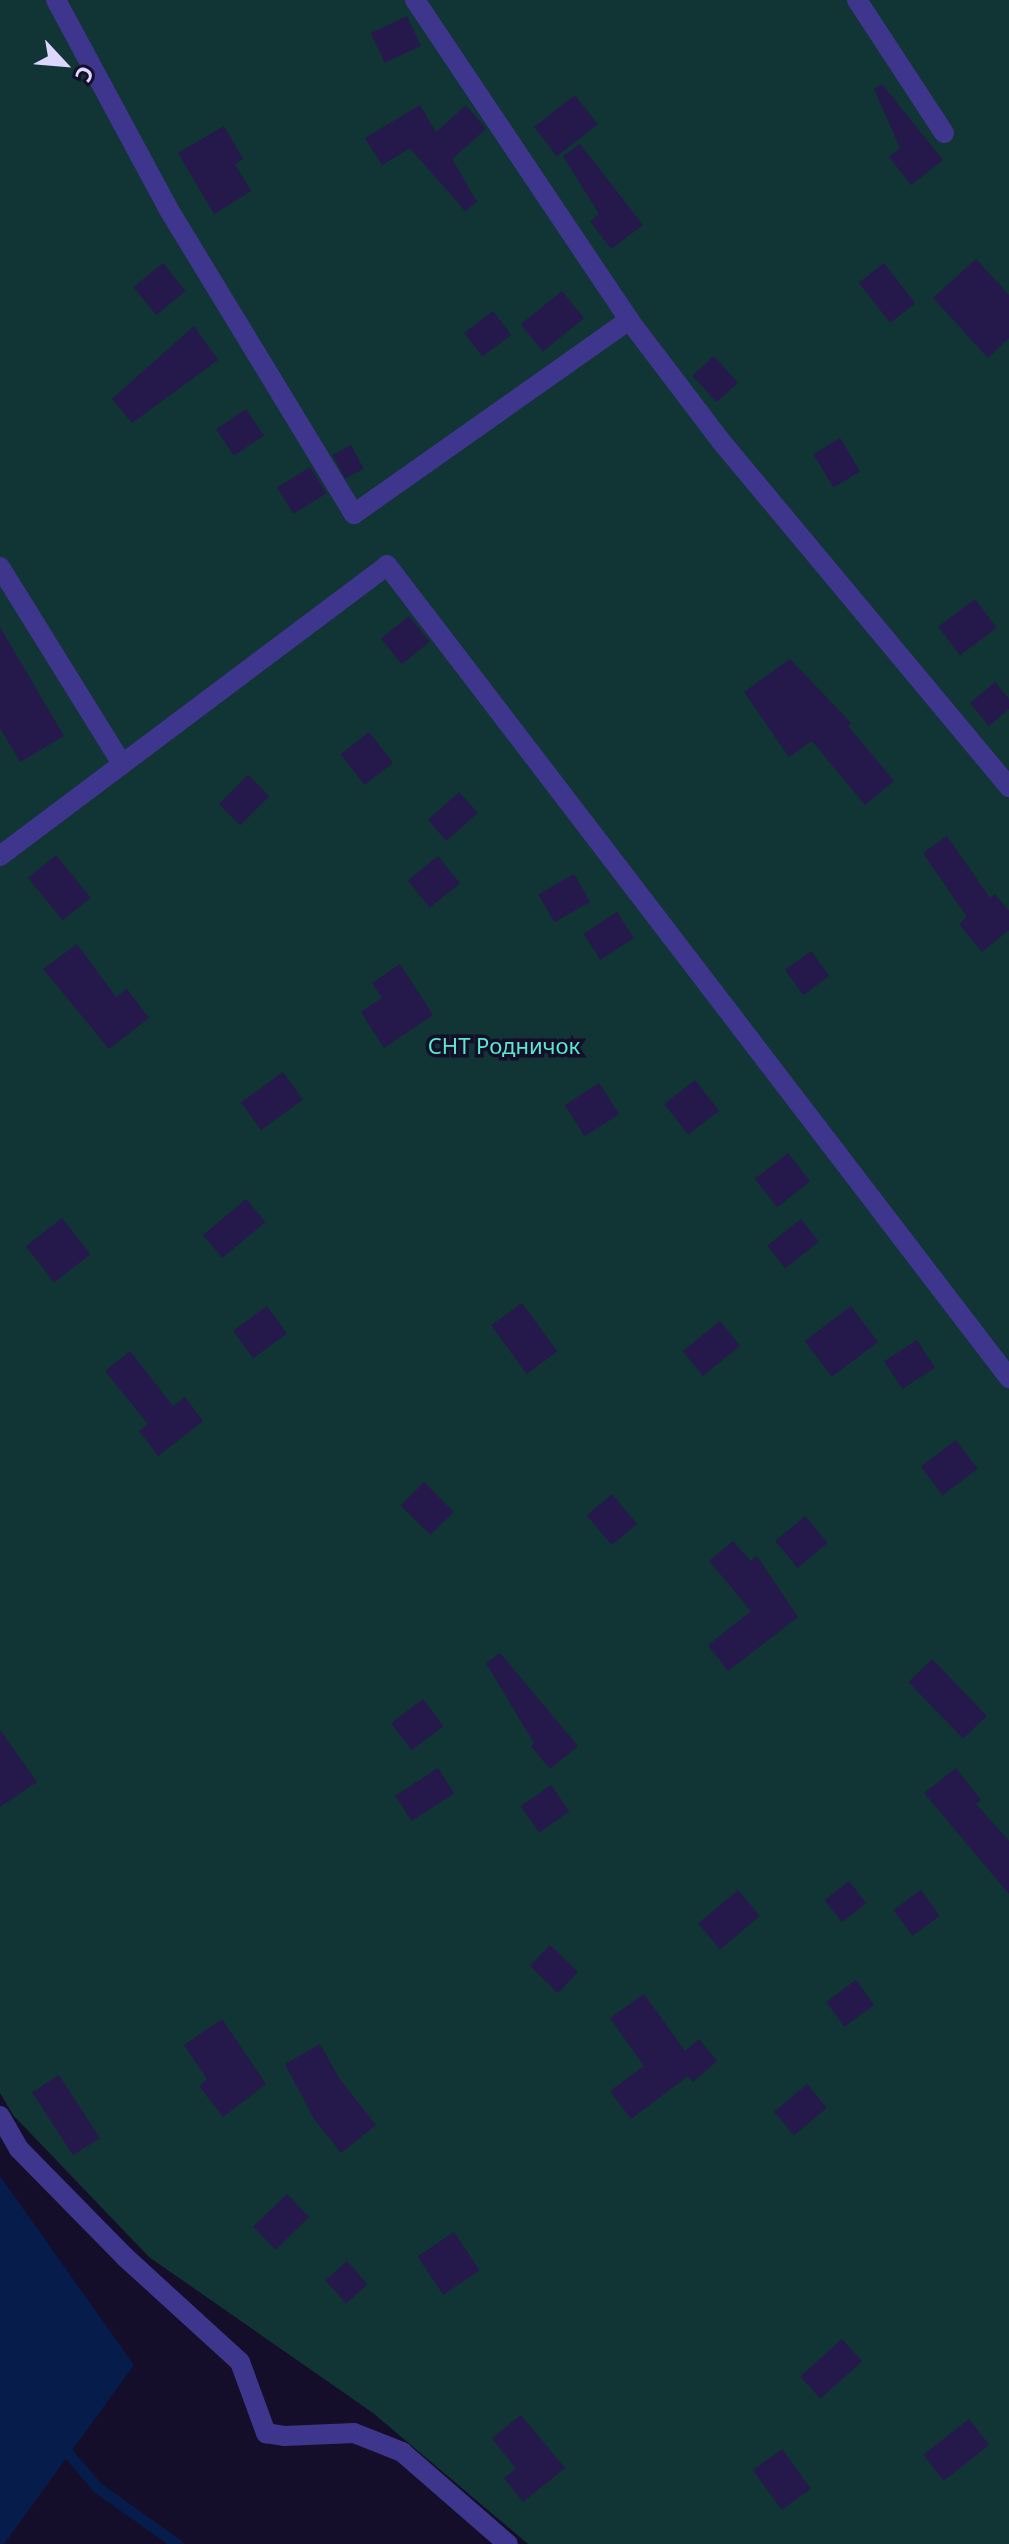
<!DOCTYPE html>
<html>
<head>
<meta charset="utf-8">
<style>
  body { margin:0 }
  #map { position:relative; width:1009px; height:2544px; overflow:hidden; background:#140e2a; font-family:"Noto Sans",sans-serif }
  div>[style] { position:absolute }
  .green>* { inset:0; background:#113434 }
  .water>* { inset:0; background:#061c4b }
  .stream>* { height:11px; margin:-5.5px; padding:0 5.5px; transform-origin:5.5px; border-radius:5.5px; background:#061c4b }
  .building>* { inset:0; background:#25194c; transform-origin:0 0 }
  .lane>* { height:20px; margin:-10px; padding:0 10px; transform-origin:10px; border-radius:10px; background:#3d368c }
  span { translate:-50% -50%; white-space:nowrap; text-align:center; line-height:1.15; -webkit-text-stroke:7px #140e2a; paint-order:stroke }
  .park-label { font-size:22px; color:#59e9cc }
  .north { position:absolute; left:24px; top:24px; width:80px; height:80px; -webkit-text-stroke:6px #140e2a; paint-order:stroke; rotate:116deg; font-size:22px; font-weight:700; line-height:32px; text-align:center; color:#ddd7ff }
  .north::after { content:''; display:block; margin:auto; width:28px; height:36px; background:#ddd7ff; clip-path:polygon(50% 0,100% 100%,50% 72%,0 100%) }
</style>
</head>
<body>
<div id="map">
  <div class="green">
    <div style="clip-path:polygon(0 0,1009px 0,1009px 2544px,528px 2544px,373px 2413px,149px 2257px,13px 2115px,0 2093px)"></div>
  </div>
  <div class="water">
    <div style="clip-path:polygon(0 2176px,134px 2365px,4px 2544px,0 2544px)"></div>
  </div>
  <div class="stream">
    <div style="left:61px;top:2445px;width:57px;rotate:49.3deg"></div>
    <div style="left:98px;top:2488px;width:97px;rotate:35.3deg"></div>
  </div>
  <div class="building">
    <div style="left:407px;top:16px;width:33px;height:40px;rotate:65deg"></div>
    <div style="clip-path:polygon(882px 84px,943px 160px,911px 185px,889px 157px,900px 148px,874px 89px)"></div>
    <div style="left:575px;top:95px;width:37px;height:52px;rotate:52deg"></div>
    <div style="clip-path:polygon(420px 105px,436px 132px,466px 105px,486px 129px,452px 159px,477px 202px,465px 211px,410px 148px,382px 165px,365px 138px)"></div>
    <div style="clip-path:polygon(224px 126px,243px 159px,235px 164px,251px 191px,214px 214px,178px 153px)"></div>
    <div style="clip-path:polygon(580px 144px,643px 225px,611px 249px,590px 221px,599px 214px,563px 156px)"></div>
    <div style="clip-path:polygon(976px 259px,1009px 295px,1009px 338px,988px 358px,933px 298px)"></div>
    <div style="left:163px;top:263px;width:36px;height:38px;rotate:51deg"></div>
    <div style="left:884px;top:263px;width:51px;height:32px;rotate:52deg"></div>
    <div style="left:562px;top:291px;width:35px;height:53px;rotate:51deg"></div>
    <div style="left:493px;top:311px;width:30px;height:36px;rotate:53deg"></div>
    <div style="clip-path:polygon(194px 326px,218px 360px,132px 423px,112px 399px)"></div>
    <div style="left:714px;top:356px;width:36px;height:29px;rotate:48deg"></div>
    <div style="left:246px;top:409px;width:32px;height:36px;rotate:56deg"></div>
    <div style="left:840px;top:438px;width:39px;height:31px;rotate:59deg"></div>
    <div style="left:351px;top:445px;width:27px;height:21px;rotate:62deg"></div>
    <div style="left:310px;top:467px;width:31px;height:39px;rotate:58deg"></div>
    <div style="left:975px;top:599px;width:36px;height:46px;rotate:53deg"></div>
    <div style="left:409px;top:616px;width:33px;height:36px;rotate:51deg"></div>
    <div style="clip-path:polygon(0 627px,64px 736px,20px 762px,0 728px)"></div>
    <div style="clip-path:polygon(790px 659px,851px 723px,848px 726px,894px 781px,865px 805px,812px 741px,789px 757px,744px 692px)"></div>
    <div style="clip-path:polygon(995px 682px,1009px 699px,1009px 709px,989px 726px,970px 703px)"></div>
    <div style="left:369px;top:732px;width:39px;height:36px;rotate:52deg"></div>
    <div style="left:248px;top:775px;width:30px;height:41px;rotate:45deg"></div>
    <div style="left:459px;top:792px;width:28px;height:42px;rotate:48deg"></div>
    <div style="clip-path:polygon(947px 836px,990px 898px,995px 894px,1009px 911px,1009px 930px,982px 952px,959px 924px,967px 917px,923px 853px)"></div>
    <div style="left:56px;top:855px;width:55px;height:36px;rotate:51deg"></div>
    <div style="left:438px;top:856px;width:35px;height:39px;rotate:51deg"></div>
    <div style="left:574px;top:874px;width:32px;height:41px;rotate:60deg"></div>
    <div style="left:617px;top:912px;width:31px;height:40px;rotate:57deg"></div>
    <div style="clip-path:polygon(77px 944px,116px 997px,127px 989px,149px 1018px,109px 1049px,43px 969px)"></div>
    <div style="left:811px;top:951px;width:31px;height:32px;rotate:54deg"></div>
    <div style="clip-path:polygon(400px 964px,433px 1015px,384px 1048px,361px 1012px,382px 998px,372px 983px)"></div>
    <div style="left:283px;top:1072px;width:34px;height:52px;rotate:54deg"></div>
    <div style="left:695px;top:1080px;width:39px;height:39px;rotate:52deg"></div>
    <div style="left:599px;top:1083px;width:37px;height:41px;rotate:57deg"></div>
    <div style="left:788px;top:1153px;width:36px;height:42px;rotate:52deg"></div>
    <div style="left:246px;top:1199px;width:30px;height:56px;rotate:50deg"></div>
    <div style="left:62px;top:1218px;width:46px;height:46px;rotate:52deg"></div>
    <div style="left:801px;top:1219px;width:29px;height:43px;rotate:52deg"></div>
    <div style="left:522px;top:1303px;width:60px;height:38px;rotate:54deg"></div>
    <div style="left:267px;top:1306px;width:34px;height:42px;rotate:54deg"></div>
    <div style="left:851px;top:1306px;width:45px;height:58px;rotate:53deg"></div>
    <div style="left:720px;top:1321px;width:32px;height:48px;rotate:51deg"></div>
    <div style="left:917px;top:1340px;width:33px;height:39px;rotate:57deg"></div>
    <div style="clip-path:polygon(130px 1351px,173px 1406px,185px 1397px,203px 1421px,158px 1456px,139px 1431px,148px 1424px,105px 1371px)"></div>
    <div style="left:956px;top:1440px;width:36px;height:44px;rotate:53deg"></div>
    <div style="left:424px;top:1482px;width:42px;height:33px;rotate:45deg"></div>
    <div style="left:612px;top:1494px;width:39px;height:33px;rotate:50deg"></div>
    <div style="left:805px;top:1516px;width:35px;height:39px;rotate:50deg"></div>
    <div style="clip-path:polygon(733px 1541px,751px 1561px,757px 1556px,798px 1617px,728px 1671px,708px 1645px,751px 1611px,709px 1561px)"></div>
    <div style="clip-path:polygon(500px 1653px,578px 1746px,550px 1769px,531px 1746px,534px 1743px,486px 1663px)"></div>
    <div style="left:932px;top:1659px;width:79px;height:33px;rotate:46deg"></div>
    <div style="left:423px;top:1699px;width:34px;height:40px;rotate:53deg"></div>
    <div style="clip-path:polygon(0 1730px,37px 1782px,0 1807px)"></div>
    <div style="left:438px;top:1768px;width:30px;height:51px;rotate:57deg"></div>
    <div style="clip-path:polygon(956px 1768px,981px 1800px,976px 1804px,1009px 1841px,1009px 1894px,924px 1793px)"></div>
    <div style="left:551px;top:1785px;width:32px;height:37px;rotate:55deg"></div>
    <div style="left:849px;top:1881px;width:28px;height:31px;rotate:52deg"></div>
    <div style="left:738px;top:1890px;width:34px;height:52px;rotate:50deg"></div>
    <div style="left:921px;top:1890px;width:32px;height:34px;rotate:54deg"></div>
    <div style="left:550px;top:1945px;width:39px;height:29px;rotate:44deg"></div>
    <div style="left:856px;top:1980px;width:31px;height:37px;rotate:54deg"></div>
    <div style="clip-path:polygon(644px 1994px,685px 2051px,699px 2039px,717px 2061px,693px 2082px,688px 2076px,631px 2119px,610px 2091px,644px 2066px,610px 2018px)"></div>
    <div style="clip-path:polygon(222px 2019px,266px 2084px,223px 2117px,199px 2086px,207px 2079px,184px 2045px)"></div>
    <div style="clip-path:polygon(320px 2044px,339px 2078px,376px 2125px,341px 2153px,314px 2119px,285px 2064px)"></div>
    <div style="left:59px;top:2075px;width:75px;height:32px;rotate:57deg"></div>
    <div style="left:807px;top:2084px;width:31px;height:43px;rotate:50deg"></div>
    <div style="left:287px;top:2194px;width:32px;height:47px;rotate:46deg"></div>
    <div style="left:454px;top:2232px;width:46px;height:44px;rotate:56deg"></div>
    <div style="left:347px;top:2261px;width:31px;height:29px;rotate:48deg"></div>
    <div style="left:842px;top:2339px;width:30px;height:56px;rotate:48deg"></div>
    <div style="clip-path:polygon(521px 2415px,565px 2468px,523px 2502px,504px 2478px,516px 2469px,492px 2438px)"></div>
    <div style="left:969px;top:2419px;width:33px;height:58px;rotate:52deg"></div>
    <div style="left:782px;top:2449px;width:49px;height:36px;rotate:54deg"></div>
  </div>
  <div class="lane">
    <div style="left:56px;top:0;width:238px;rotate:61.7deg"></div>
    <div style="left:169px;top:210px;width:356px;rotate:58.7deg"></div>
    <div style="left:354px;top:514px;width:337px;rotate:-35.2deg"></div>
    <div style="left:415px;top:0;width:385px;rotate:56.2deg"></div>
    <div style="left:629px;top:320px;width:151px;rotate:52.8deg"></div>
    <div style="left:720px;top:440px;width:452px;rotate:50.2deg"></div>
    <div style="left:857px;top:0;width:159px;rotate:56.8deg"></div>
    <div style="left:0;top:567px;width:232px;rotate:58.2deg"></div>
    <div style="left:0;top:856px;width:484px;rotate:-36.9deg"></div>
    <div style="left:387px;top:565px;width:1024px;rotate:52.58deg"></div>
    <div style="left:0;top:2116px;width:38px;rotate:60deg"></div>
    <div style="left:19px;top:2149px;width:151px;rotate:45.5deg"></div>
    <div style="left:125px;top:2257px;width:156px;rotate:42.4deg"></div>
    <div style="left:240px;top:2362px;width:76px;rotate:69.9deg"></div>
    <div style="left:266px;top:2433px;width:18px;rotate:9deg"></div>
    <div style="left:284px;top:2436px;width:70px;rotate:-2.5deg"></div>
    <div style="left:354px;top:2433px;width:52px;rotate:21.6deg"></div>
    <div style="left:402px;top:2452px;width:140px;rotate:41deg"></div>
  </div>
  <div class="park-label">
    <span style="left:504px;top:1046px">СНТ Родничок</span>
  </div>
  <div class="north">С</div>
</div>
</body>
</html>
